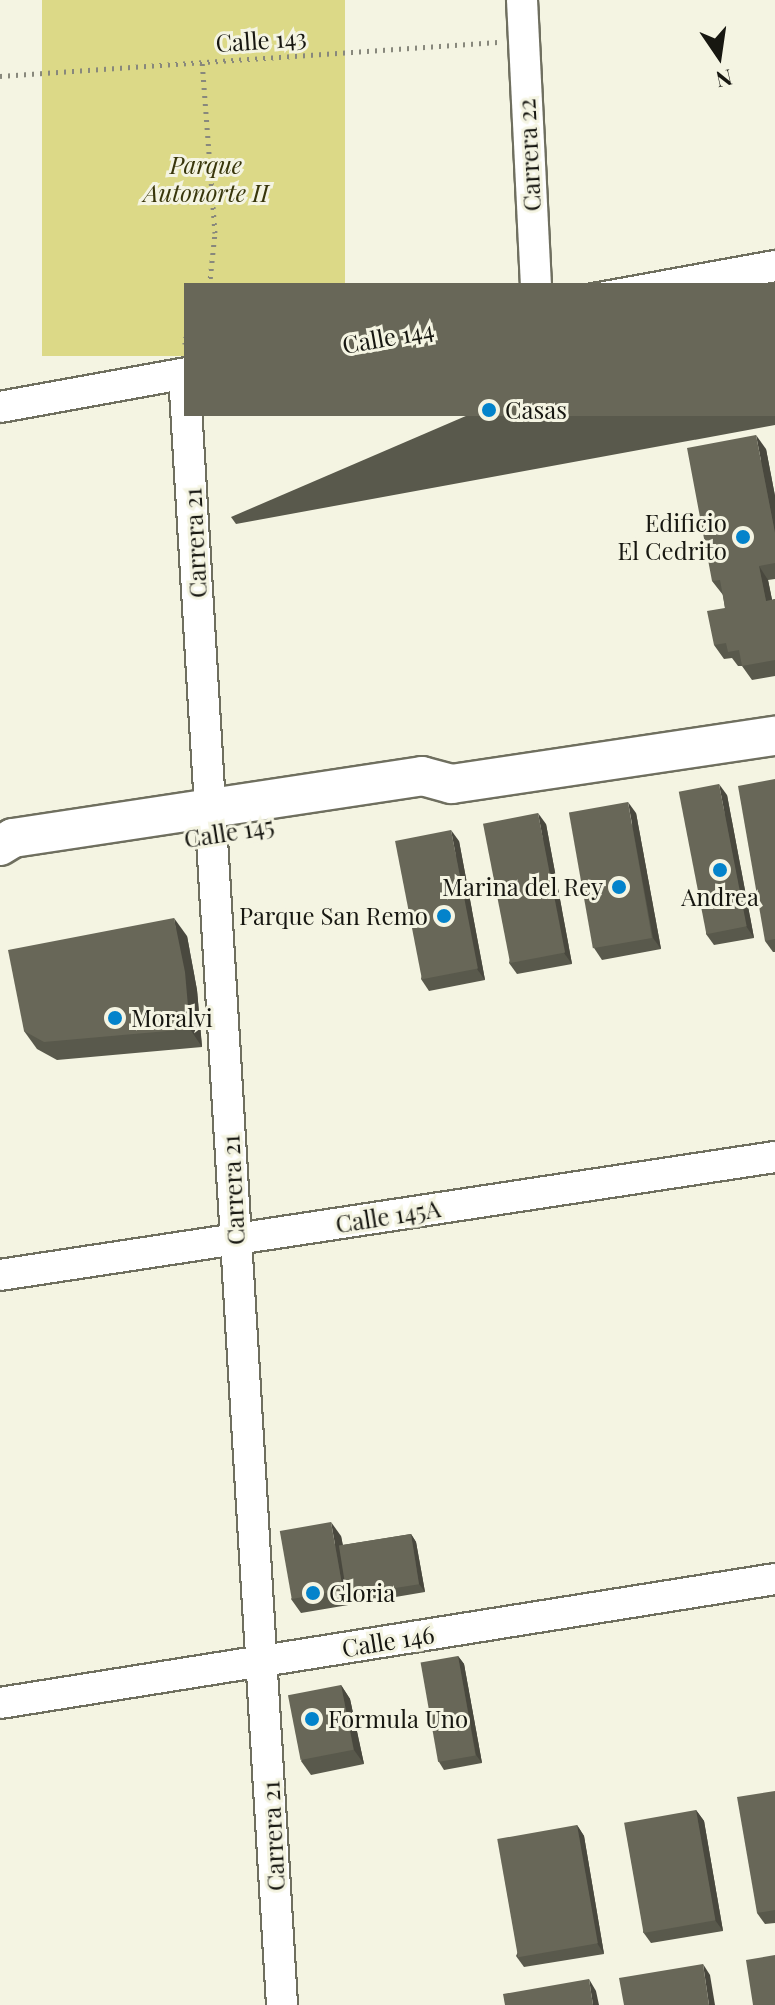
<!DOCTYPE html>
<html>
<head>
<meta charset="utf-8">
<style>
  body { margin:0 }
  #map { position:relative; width:775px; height:2005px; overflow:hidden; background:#f4f4e2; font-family:"Playfair Display",serif }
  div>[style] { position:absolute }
  .green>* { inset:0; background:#dcd987; transform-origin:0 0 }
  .path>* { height:5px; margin-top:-2.5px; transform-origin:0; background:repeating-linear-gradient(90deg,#88887c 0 2px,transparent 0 8px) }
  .roads { filter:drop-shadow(2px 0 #6f6f5f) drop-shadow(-2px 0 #6f6f5f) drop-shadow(0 2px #6f6f5f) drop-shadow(0 -2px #6f6f5f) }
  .minor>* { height:30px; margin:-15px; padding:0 15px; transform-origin:15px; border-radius:15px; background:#fff }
  .tertiary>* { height:38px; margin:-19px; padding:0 19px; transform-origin:19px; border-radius:19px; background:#fff }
  .wall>* { inset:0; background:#59594c }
  .shaded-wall>* { inset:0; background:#49483e }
  .building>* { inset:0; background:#686758; transform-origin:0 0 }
  .dots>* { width:22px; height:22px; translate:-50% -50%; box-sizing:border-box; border:4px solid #f4f4e2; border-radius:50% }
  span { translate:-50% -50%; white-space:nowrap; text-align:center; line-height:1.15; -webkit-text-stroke:6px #f4f4e2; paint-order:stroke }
  .street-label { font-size:24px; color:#171711 }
  .park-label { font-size:24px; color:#38360b; font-style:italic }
  .poi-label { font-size:24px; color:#171711 }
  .left { translate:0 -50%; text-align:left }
  .right { translate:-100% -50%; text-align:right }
  .north { position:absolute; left:679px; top:16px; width:80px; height:80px; -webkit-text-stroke:6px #f4f4e2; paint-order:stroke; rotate:167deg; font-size:22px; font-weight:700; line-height:32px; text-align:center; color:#171711 }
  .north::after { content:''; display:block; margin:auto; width:28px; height:36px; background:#171711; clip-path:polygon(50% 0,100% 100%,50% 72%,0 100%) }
</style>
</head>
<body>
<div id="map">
  <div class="green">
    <div style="left:42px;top:0;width:303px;height:356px"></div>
  </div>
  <div class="path">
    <div style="left:0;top:76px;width:499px;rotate:-3.9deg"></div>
    <div style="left:185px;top:344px;width:5px;rotate:-90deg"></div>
    <div style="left:185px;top:339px;width:36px;rotate:-53deg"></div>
    <div style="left:207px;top:310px;width:77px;rotate:-84.1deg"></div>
    <div style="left:215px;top:233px;width:171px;rotate:-94.3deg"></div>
  </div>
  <div class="roads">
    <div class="minor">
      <div style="left:522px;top:0;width:310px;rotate:87.2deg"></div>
      <div style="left:184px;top:374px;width:1634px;rotate:86.56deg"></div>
      <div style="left:0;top:407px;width:788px;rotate:-10.31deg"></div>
      <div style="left:0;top:1275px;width:784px;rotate:-8.66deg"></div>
      <div style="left:0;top:1703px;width:785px;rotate:-9.09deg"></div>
    </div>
    <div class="tertiary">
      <div style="left:0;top:846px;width:15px;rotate:-32deg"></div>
      <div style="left:13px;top:838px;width:414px;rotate:-8.6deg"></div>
      <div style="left:422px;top:776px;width:31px;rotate:15deg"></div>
      <div style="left:452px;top:784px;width:327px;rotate:-8.5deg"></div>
    </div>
  </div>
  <div class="wall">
    <div style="clip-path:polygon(775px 283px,775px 425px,236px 524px,231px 517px)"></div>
    <div style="clip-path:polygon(766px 449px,775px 496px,775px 579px,768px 580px,772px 600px,775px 599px,775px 676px,752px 680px,742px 666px,738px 666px,732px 658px,724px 659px,714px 645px,725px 608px,723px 595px,712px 581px)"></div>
    <div style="clip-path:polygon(775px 779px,775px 952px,773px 952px,765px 941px)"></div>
    <div style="clip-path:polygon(727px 795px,754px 938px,714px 945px,706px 934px)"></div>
    <div style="clip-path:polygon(636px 813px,661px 949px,602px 960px,594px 948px)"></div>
    <div style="clip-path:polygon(546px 824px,572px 964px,517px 974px,509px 963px)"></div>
    <div style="clip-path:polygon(459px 841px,485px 980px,429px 991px,421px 979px)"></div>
    <div style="clip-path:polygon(187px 936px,197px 990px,202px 1047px,57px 1060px,37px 1049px,24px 1031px)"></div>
    <div style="clip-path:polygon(411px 1534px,416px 1542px,425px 1592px,301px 1613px,291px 1599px,341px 1536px,343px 1545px)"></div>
    <div style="clip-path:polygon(458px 1656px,464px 1664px,482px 1763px,444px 1770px,439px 1762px)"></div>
    <div style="clip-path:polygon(341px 1685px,350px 1699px,364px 1764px,311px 1775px,301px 1761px)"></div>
    <div style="clip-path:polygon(775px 1791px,775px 1923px,765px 1924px,757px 1913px)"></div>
    <div style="clip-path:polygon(696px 1810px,704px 1821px,723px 1931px,651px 1943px,643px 1932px)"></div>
    <div style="clip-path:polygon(577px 1825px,584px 1836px,604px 1954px,524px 1967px,516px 1956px)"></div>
  </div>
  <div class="shaded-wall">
    <div style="clip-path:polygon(756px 435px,766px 449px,775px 496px,775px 533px)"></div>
    <div style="clip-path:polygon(759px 566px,768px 580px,775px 614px,766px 601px)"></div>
    <div style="clip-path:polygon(719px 784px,727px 795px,754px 938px,746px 926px)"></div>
    <div style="clip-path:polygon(628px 802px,636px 813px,661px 949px,653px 938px)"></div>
    <div style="clip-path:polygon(538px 813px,546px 824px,572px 964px,564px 953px)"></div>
    <div style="clip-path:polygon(451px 830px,459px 841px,485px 980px,477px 969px)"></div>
    <div style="clip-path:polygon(174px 918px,187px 936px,197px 990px,202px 1047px,190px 1029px)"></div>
    <div style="clip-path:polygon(331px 1522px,341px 1536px,351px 1596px,347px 1596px,343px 1590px)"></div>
    <div style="clip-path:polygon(411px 1534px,416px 1542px,425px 1592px,419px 1584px)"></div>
    <div style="clip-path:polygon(458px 1656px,464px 1664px,482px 1763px,476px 1755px)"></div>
    <div style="clip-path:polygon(341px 1685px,350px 1699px,364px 1764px,354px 1750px)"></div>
    <div style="clip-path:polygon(696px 1810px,704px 1821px,723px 1931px,715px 1920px)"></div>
    <div style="clip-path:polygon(577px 1825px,584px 1836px,604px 1954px,597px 1943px)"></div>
    <div style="clip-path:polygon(703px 1964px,710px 1975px,715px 2005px,709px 2005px)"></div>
    <div style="clip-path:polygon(589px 1979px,596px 1991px,599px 2005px,593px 2005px)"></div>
  </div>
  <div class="building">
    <div style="left:775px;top:283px;width:133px;height:591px;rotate:90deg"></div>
    <div style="clip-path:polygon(756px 435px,775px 533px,775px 563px,759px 566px,766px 601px,775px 599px,775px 660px,742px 666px,739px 650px,728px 652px,726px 643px,714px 645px,707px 611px,725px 608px,720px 580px,712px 581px,687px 448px)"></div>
    <div style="clip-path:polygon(775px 779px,775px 939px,765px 941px,738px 786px)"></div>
    <div style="left:719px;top:784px;width:145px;height:41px;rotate:79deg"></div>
    <div style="left:628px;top:802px;width:138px;height:60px;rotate:80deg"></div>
    <div style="left:538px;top:813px;width:142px;height:56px;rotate:79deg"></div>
    <div style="left:451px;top:830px;width:141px;height:57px;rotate:79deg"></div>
    <div style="clip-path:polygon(174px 918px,185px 972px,190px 1029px,44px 1042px,24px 1031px,8px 950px)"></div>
    <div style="left:331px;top:1522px;width:69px;height:52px;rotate:80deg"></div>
    <div style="left:411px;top:1534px;width:51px;height:73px;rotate:81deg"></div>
    <div style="left:458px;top:1656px;width:101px;height:38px;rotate:80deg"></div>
    <div style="left:341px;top:1685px;width:66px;height:54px;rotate:79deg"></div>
    <div style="clip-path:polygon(775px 1791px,775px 1910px,757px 1913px,737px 1797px)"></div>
    <div style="left:696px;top:1810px;width:112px;height:73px;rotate:80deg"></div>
    <div style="left:577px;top:1825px;width:120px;height:81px;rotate:80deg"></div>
    <div style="clip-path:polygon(775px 1955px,775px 2005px,753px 2005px,746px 1960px)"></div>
    <div style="clip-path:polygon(703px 1964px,709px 2005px,624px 2005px,619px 1978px)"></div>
    <div style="clip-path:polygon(589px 1979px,593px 2005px,505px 2005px,503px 1994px)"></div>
  </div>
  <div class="dots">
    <div style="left:489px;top:410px;background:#0383cb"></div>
    <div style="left:743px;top:537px;background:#0383cb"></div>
    <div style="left:720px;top:870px;background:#0383cb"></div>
    <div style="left:619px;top:887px;background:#0383cb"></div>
    <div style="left:444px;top:916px;background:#0383cb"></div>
    <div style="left:115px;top:1018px;background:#0383cb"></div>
    <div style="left:313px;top:1593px;background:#0383cb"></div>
    <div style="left:312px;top:1719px;background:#0383cb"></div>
  </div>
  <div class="street-label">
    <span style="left:261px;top:40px;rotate:-4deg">Calle 143</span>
    <span style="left:529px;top:155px;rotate:-93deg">Carrera 22</span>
    <span style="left:388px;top:337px;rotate:-10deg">Calle 144</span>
    <span style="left:195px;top:543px;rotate:-93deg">Carrera 21</span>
    <span style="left:229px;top:832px;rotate:-9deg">Calle 145</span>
    <span style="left:233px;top:1190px;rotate:-93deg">Carrera 21</span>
    <span style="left:388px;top:1216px;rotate:-9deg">Calle 145A</span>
    <span style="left:388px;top:1641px;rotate:-9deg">Calle 146</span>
    <span style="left:273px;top:1836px;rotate:-93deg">Carrera 21</span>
  </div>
  <div class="park-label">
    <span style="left:206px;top:179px">Parque<br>Autonorte II</span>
  </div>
  <div class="poi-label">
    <span class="left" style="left:505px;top:410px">Casas</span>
    <span class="right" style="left:727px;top:537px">Edificio<br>El Cedrito</span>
    <span class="right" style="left:603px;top:887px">Marina del Rey</span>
    <span style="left:720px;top:897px">Andrea</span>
    <span class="right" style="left:428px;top:916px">Parque San Remo</span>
    <span class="left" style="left:131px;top:1018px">Moralvi</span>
    <span class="left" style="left:329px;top:1593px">Gloria</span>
    <span class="left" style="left:328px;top:1719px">Formula Uno</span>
  </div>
  <div class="north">N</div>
</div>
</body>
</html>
